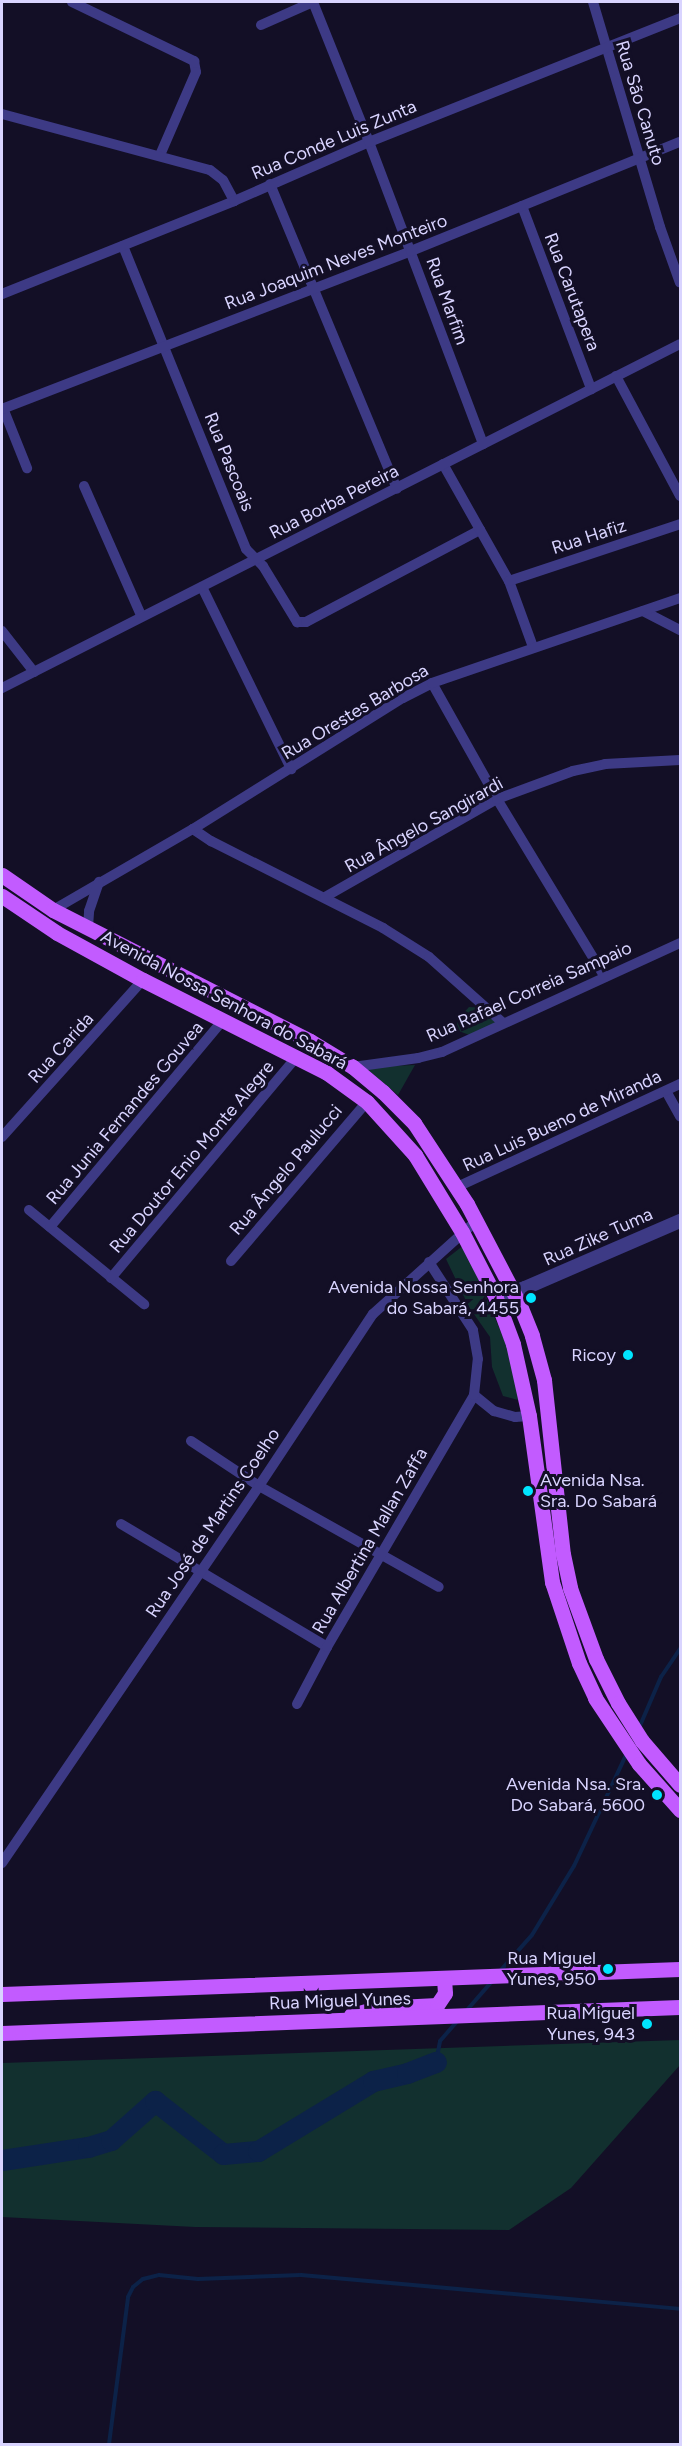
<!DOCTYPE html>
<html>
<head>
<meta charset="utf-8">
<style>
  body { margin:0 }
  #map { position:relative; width:682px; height:2446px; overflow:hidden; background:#130f26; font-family:Figtree,sans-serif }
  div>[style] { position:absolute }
  .green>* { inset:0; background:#12302f }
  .stream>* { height:4px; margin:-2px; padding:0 2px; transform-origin:2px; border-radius:2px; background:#0c2248 }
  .river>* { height:21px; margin:-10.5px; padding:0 10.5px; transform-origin:10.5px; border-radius:10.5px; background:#0c2248 }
  .minor>* { height:10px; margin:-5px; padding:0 5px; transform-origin:5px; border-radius:5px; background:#3d3a85 }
  .tertiary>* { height:14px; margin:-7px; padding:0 7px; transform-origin:7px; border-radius:7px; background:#3d3a85 }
  .primary>* { height:15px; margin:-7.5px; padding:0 7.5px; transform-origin:7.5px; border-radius:7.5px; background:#c25bff }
  .dots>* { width:16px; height:16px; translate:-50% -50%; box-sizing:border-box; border:3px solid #130f26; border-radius:50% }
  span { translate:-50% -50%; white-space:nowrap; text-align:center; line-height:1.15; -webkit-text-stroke:6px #130f26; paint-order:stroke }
  .street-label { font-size:18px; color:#d9d4ff }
  .poi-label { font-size:18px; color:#d9d4ff }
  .right { translate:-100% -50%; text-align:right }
  .left { translate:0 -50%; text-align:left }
  .frame { position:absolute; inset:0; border:3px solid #d9d4ff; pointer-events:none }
</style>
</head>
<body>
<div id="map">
  <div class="green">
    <div style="clip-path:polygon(469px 1007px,485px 1008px,497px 1024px,472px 1036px,456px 1030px,458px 1019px)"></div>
    <div style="clip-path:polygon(415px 1065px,398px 1095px,367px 1069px,390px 1066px)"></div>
    <div style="clip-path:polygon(464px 1245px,514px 1363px,518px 1400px,503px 1396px,492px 1367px,490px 1337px,469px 1307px,446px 1259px)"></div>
    <div style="clip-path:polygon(680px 2040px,680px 2065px,571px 2188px,509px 2230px,195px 2227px,2px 2217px,2px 2063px)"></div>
  </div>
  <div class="stream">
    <div style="left:639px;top:1728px;width:56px;rotate:-66.7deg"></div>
    <div style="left:661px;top:1677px;width:34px;rotate:-56deg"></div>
    <div style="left:500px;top:1971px;width:48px;rotate:-48.4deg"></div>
    <div style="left:532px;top:1935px;width:81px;rotate:-58.7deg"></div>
    <div style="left:574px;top:1866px;width:125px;rotate:-64.9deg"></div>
    <div style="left:467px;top:2010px;width:38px;rotate:-49deg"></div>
    <div style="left:436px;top:2062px;width:21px;rotate:-79deg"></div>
    <div style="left:440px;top:2041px;width:28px;rotate:-49deg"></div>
    <div style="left:109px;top:2444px;width:148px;rotate:-82.6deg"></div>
    <div style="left:128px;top:2297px;width:11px;rotate:-63deg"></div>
    <div style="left:133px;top:2287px;width:13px;rotate:-39deg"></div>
    <div style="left:143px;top:2279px;width:16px;rotate:-14deg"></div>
    <div style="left:159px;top:2275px;width:39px;rotate:6deg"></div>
    <div style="left:198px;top:2279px;width:103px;rotate:-2.2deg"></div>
    <div style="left:301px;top:2275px;width:381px;rotate:5.1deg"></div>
  </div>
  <div class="river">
    <div style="left:2px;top:2160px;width:87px;rotate:-8.6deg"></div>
    <div style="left:88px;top:2147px;width:24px;rotate:-17deg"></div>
    <div style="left:111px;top:2140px;width:59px;rotate:-41.6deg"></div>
    <div style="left:155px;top:2101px;width:86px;rotate:37.9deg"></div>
    <div style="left:223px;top:2154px;width:35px;rotate:-5deg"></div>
    <div style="left:258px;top:2151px;width:135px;rotate:-31.3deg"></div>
    <div style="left:373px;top:2081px;width:35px;rotate:-13deg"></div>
    <div style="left:407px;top:2073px;width:31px;rotate:-21deg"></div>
  </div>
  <div class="minor">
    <div style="left:72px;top:2px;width:136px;rotate:25.8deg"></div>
    <div style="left:194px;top:61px;width:11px;rotate:80deg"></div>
    <div style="left:196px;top:72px;width:90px;rotate:113.4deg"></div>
    <div style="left:593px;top:2px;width:235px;rotate:73.4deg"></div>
    <div style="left:660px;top:227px;width:59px;rotate:70.3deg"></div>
    <div style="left:261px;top:25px;width:57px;rotate:-23.9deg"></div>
    <div style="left:313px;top:2px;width:151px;rotate:68.2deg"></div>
    <div style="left:369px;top:142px;width:323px;rotate:69.3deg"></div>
    <div style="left:2px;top:114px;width:215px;rotate:15.1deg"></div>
    <div style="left:210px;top:170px;width:16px;rotate:38deg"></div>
    <div style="left:223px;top:180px;width:24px;rotate:62deg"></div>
    <div style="left:270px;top:184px;width:330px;rotate:67.4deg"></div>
    <div style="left:522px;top:206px;width:196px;rotate:69.3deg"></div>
    <div style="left:123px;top:246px;width:327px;rotate:67.9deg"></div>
    <div style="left:246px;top:549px;width:24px;rotate:45deg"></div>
    <div style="left:263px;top:566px;width:66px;rotate:58.7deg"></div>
    <div style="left:297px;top:622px;width:9px"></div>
    <div style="left:306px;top:622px;width:197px;rotate:-27.9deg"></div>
    <div style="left:2px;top:294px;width:250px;rotate:-21.8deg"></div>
    <div style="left:234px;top:201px;width:147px;rotate:-23.6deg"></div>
    <div style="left:369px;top:142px;width:335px;rotate:-21.7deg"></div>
    <div style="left:616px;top:376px;width:136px;rotate:61.9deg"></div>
    <div style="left:3px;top:408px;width:65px;rotate:68.2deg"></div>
    <div style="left:2px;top:409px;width:438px;rotate:-21.1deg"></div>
    <div style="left:411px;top:251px;width:290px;rotate:-22.1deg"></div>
    <div style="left:443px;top:464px;width:134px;rotate:60.6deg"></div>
    <div style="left:509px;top:581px;width:70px;rotate:70deg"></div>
    <div style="left:84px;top:486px;width:141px;rotate:66.2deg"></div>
    <div style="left:509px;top:581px;width:180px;rotate:-18.4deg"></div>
    <div style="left:202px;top:587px;width:203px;rotate:63.9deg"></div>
    <div style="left:643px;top:611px;width:42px;rotate:27.2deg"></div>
    <div style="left:2px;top:631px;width:52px;rotate:52deg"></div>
    <div style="left:432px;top:683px;width:133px;rotate:60.7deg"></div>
    <div style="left:497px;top:799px;width:208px;rotate:58.8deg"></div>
    <div style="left:2px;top:688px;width:760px;rotate:-26.9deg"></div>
    <div style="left:193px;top:829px;width:22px;rotate:34deg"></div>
    <div style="left:211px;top:841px;width:193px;rotate:26.8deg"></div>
    <div style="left:383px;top:928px;width:54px;rotate:32.2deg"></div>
    <div style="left:429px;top:957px;width:99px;rotate:41.7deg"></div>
    <div style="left:325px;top:897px;width:198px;rotate:-29.7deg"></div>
    <div style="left:497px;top:799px;width:81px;rotate:-20.2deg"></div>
    <div style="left:573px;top:771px;width:33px;rotate:-12deg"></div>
    <div style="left:605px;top:764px;width:75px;rotate:-3.1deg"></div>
    <div style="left:53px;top:910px;width:162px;rotate:-30.1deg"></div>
    <div style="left:193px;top:829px;width:248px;rotate:-32deg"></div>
    <div style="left:403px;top:698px;width:33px;rotate:-27deg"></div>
    <div style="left:432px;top:683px;width:262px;rotate:-18.9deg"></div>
    <div style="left:88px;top:927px;width:16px;rotate:-86deg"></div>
    <div style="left:89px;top:911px;width:31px;rotate:-71deg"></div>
    <div style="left:353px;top:1067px;width:66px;rotate:-7.9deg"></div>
    <div style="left:418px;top:1058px;width:25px;rotate:-14deg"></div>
    <div style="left:442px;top:1052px;width:262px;rotate:-24.6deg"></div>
    <div style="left:666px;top:1091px;width:29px;rotate:61deg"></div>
    <div style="left:2px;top:1137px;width:211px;rotate:-48.1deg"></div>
    <div style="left:457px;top:1187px;width:246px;rotate:-24.8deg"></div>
    <div style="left:29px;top:1210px;width:149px;rotate:39.3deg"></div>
    <div style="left:50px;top:1227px;width:271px;rotate:-50.1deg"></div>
    <div style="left:231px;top:1261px;width:209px;rotate:-49.5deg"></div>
    <div style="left:111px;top:1278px;width:290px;rotate:-50deg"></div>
    <div style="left:474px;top:1395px;width:26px;rotate:39deg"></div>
    <div style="left:494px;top:1411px;width:22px;rotate:16deg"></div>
    <div style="left:515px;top:1417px;width:14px;rotate:-4deg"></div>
    <div style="left:191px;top:1441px;width:82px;rotate:33.5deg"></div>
    <div style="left:259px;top:1486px;width:206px;rotate:29.3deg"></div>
    <div style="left:121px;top:1524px;width:240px;rotate:30.8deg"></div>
    <div style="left:297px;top:1704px;width:64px;rotate:-62.2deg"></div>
    <div style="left:327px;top:1647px;width:292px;rotate:-59.7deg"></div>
    <div style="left:474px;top:1395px;width:36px;rotate:-84deg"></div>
    <div style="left:478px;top:1359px;width:29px;rotate:-100deg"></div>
    <div style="left:473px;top:1330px;width:81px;rotate:-122.9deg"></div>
    <div style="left:2px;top:1863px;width:456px;rotate:-55.7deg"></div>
    <div style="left:259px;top:1486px;width:206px;rotate:-56.5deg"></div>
    <div style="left:373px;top:1314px;width:137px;rotate:-42deg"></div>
  </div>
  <div class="tertiary">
    <div style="left:496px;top:1298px;width:31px;rotate:-19deg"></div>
    <div style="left:525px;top:1288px;width:169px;rotate:-23.4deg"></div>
  </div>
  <div class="primary">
    <div style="left:2px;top:875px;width:62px;rotate:34.5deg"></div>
    <div style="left:53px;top:910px;width:288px;rotate:27deg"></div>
    <div style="left:310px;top:1041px;width:50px;rotate:31.2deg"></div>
    <div style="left:353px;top:1067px;width:39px;rotate:40deg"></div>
    <div style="left:383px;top:1092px;width:44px;rotate:45deg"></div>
    <div style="left:414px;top:1123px;width:97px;rotate:56.8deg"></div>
    <div style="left:467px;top:1204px;width:112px;rotate:62.3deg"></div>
    <div style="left:519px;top:1303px;width:35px;rotate:68deg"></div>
    <div style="left:532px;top:1336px;width:46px;rotate:74.7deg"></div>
    <div style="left:544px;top:1380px;width:175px;rotate:83.8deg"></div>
    <div style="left:563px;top:1554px;width:35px;rotate:78deg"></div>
    <div style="left:570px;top:1588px;width:76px;rotate:69.9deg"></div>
    <div style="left:596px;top:1659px;width:49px;rotate:63.4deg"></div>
    <div style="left:618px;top:1703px;width:45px;rotate:57.7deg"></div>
    <div style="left:642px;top:1741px;width:58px;rotate:49.2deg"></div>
    <div style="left:2px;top:896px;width:66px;rotate:33.9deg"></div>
    <div style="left:57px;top:933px;width:98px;rotate:28.7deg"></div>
    <div style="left:143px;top:980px;width:206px;rotate:26.8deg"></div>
    <div style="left:327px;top:1073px;width:49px;rotate:35.9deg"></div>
    <div style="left:367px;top:1102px;width:72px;rotate:47.8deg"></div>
    <div style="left:415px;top:1155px;width:90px;rotate:58.6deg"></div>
    <div style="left:462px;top:1232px;width:74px;rotate:62.7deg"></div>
    <div style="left:496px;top:1298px;width:49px;rotate:69.7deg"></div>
    <div style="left:513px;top:1344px;width:74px;rotate:77.5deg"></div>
    <div style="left:529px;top:1416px;width:168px;rotate:82.1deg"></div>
    <div style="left:552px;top:1582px;width:85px;rotate:71.6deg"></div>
    <div style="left:579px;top:1663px;width:38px;rotate:65deg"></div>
    <div style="left:595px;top:1698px;width:79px;rotate:56.3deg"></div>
    <div style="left:639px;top:1764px;width:62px;rotate:48.3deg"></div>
    <div style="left:2px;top:1994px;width:678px;rotate:-2.11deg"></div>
    <div style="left:351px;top:2015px;width:28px;rotate:-15deg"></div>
    <div style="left:378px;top:2008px;width:59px;rotate:-2.9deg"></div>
    <div style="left:437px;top:2005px;width:14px;rotate:-56deg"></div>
    <div style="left:445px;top:1993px;width:15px;rotate:-94deg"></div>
    <div style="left:2px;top:2033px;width:678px;rotate:-2.2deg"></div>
  </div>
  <div class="dots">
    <div style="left:531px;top:1298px;background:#00e5ff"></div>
    <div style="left:628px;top:1355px;background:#00e5ff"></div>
    <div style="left:528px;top:1491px;background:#00e5ff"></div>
    <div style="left:657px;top:1795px;background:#00e5ff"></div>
    <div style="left:608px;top:1969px;background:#00e5ff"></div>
    <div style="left:647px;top:2024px;background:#00e5ff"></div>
  </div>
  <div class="street-label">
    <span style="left:640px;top:103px;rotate:73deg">Rua São Canuto</span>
    <span style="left:334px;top:140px;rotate:-23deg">Rua Conde Luis Zunta</span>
    <span style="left:336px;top:262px;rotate:-21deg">Rua Joaquim Neves Monteiro</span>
    <span style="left:572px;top:292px;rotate:69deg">Rua Carutapera</span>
    <span style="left:447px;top:301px;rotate:70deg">Rua Marfim</span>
    <span style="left:229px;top:462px;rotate:68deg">Rua Pascoais</span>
    <span style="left:334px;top:502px;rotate:-27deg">Rua Borba Pereira</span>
    <span style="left:589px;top:537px;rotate:-18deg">Rua Hafiz</span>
    <span style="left:355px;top:712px;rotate:-31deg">Rua Orestes Barbosa</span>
    <span style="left:424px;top:825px;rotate:-29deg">Rua Ângelo Sangirardi</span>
    <span style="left:529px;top:992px;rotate:-24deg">Rua Rafael Correia Sampaio</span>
    <span style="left:224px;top:1000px;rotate:28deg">Avenida Nossa Senhora do Sabará</span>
    <span style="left:61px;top:1048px;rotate:-48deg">Rua Carida</span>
    <span style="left:125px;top:1113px;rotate:-50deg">Rua Junia Fernandes Gouvea</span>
    <span style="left:562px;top:1121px;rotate:-25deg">Rua Luis Bueno de Miranda</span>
    <span style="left:192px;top:1157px;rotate:-50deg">Rua Doutor Enio Monte Alegre</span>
    <span style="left:286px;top:1170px;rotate:-50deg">Rua Ângelo Paulucci</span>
    <span style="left:598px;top:1237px;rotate:-24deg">Rua Zike Tuma</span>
    <span style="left:213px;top:1523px;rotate:-56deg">Rua José de Martins Coelho</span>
    <span style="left:370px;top:1541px;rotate:-60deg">Rua Albertina Mallan Zaffa</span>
    <span style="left:340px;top:2001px;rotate:-2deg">Rua Miguel Yunes</span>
  </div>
  <div class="poi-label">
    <span class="right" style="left:519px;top:1298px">Avenida Nossa Senhora<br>do Sabará, 4455</span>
    <span class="right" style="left:616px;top:1355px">Ricoy</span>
    <span class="left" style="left:540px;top:1491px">Avenida Nsa.<br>Sra. Do Sabará</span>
    <span class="right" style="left:645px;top:1795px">Avenida Nsa. Sra.<br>Do Sabará, 5600</span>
    <span class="right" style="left:596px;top:1969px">Rua Miguel<br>Yunes, 950</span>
    <span class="right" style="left:635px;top:2024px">Rua Miguel<br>Yunes, 943</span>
  </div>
  <div class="frame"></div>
</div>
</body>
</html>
